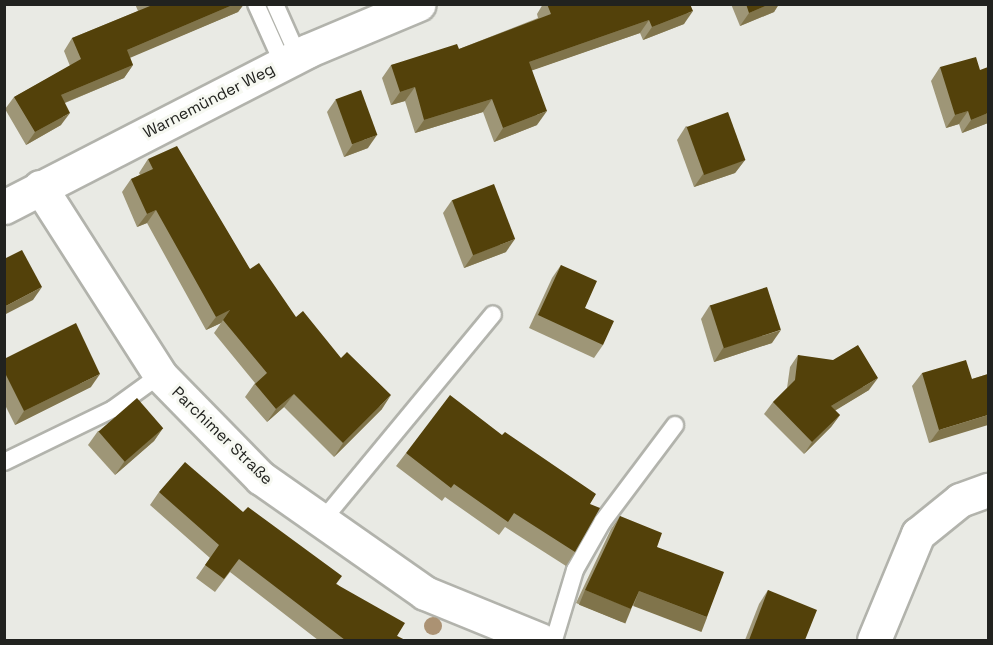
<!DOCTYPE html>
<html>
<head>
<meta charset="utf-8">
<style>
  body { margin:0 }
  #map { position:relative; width:993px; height:645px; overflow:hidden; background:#e9eae4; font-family:"Space Grotesk",sans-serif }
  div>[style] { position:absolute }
  .roads { filter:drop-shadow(2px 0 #b2b3ac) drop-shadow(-2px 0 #b2b3ac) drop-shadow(0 2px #b2b3ac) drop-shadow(0 -2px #b2b3ac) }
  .service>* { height:16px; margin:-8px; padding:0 8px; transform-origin:8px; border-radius:8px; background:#fff }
  .minor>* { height:33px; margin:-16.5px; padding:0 16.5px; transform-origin:16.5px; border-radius:16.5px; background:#fff }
  .trees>* { width:18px; height:18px; margin:-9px; border-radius:50%; background:#ab9273 }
  .wall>* { inset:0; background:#9e9677 }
  .shaded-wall>* { inset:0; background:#80744b; transform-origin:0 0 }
  .building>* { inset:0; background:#53410a; transform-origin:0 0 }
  span { translate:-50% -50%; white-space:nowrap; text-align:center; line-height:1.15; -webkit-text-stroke:6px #f6f8f1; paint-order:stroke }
  .street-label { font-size:16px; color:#21221f }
  .frame { position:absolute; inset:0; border:6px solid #21221f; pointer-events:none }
</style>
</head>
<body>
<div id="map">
  <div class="roads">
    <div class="service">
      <div style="left:256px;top:4px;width:66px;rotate:65.8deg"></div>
      <div style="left:275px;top:4px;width:57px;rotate:66.1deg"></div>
      <div style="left:4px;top:462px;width:121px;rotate:-25.9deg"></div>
      <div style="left:113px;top:409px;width:58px;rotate:-35.9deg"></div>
      <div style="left:322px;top:521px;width:268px;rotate:-50.4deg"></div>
      <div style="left:554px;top:640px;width:73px;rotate:-73.3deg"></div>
      <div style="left:575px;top:570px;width:56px;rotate:-60.3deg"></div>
      <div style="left:603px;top:521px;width:120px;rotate:-53.1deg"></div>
    </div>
    <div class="minor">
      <div style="left:40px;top:187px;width:223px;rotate:57.4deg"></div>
      <div style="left:160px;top:375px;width:144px;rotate:45.6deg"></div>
      <div style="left:261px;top:478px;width:200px;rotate:35deg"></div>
      <div style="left:425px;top:593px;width:124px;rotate:22.2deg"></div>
      <div style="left:4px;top:207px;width:341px;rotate:-27.2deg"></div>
      <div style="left:307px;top:51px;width:121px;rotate:-22.8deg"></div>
      <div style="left:874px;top:640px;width:115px;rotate:-67.5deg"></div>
      <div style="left:918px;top:534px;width:54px;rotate:-39deg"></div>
      <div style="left:960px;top:500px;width:30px;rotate:-20deg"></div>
    </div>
  </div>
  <div class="trees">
    <div style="left:433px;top:626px"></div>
  </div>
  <div class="wall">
    <div style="clip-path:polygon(135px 4px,244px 4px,238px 12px,130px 57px,133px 65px,124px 78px,65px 103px,61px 125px,26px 145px,5px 109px,14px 97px,70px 66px,64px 51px,72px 38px,138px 11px)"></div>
    <div style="clip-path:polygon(543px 4px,690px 4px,684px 24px,643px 40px,640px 33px,532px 70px,537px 125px,494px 142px,483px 112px,415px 133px,405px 101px,391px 105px,382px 78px,391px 65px,459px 49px,538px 18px,537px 14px)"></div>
    <div style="clip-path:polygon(731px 4px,779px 4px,774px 12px,740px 26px)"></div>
    <div style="clip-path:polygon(940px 67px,980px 70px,988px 123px,962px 133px,959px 124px,946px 128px,931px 81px)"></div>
    <div style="clip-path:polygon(336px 99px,368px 148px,344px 157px,327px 112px)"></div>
    <div style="clip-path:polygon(686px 126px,745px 160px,735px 173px,694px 187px,677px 140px)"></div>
    <div style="clip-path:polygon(148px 159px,250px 269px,382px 409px,334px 457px,284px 407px,267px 422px,245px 397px,255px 383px,214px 333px,221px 323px,206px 330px,147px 223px,137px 227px,122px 192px,131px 179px,140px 175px,139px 173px)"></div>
    <div style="clip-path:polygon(452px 200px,506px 252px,464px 268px,443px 213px)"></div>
    <div style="clip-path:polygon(561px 265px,585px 308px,603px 345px,594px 358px,529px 328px,552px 278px)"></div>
    <div style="clip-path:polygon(710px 305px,772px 343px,714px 362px,701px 319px)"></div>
    <div style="clip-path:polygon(798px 355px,869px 390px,835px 410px,840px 415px,831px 427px,804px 454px,764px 414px,773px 402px,787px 388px,790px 367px)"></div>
    <div style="clip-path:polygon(4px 359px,91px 387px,15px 425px,4px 403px)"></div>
    <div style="clip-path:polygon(922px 373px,972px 379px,988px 374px,929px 443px,912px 386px)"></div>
    <div style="clip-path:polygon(163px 428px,154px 441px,115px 475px,88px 445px,98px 431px)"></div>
    <div style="clip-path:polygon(406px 453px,590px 504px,575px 552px,566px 566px,505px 527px,499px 535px,445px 497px,442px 501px,396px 466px)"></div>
    <div style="clip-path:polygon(159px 492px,243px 512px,337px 584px,397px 636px,405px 640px,318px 640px,230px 572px,215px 592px,196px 578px,210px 558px,150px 505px)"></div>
    <div style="clip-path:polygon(620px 516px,657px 547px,707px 617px,698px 630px,633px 605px,622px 622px,576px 603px,611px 529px)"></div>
    <div style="clip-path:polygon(768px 590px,805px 640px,745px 640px,759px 604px)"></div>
  </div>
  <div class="shaded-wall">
    <div style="clip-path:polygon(235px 4px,244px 4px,238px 12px,118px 63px,127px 50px)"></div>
    <div style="clip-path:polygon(770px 4px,779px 4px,774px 12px,740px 26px,749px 13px)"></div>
    <div style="clip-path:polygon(693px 11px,684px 24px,643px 40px,652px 27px)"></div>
    <div style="clip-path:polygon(649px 20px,640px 33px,519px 75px,529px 62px)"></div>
    <div style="clip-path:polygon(133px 65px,124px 78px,52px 108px,61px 95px)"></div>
    <div style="clip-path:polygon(415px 87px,405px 101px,391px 105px,400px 92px)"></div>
    <div style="clip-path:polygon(492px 99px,483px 112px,415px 133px,424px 120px)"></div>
    <div style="clip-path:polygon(547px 111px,537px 125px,494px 142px,503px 128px)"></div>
    <div style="clip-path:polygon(968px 111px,959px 124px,946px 128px,955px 115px)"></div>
    <div style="clip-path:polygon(70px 113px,61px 125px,26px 145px,35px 132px)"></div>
    <div style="clip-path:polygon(988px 113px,988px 123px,962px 133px,971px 120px)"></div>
    <div style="clip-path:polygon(377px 135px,368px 148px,344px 157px,353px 144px)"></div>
    <div style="clip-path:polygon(745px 160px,735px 173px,694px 187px,703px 174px)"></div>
    <div style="clip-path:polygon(156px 210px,147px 223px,137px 227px,147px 214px)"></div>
    <div style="clip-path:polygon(515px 239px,506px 252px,464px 268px,473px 255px)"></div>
    <div style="clip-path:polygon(42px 287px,33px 300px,4px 315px,4px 307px)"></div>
    <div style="clip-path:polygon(230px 310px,221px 323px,206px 330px,216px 317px)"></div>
    <div style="clip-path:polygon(781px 330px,772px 343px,714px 362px,723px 348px)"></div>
    <div style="clip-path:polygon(100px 374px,91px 387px,15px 425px,24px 411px)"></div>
    <div style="clip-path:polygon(878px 378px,869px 390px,823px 418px,831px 406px)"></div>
    <div style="clip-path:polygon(294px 394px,284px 407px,267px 422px,276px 409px)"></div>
    <div style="clip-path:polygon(391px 395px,382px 409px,334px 457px,343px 443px)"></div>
    <div style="clip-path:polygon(840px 415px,831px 427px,804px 454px,812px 442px)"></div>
    <div style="clip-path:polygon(988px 415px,988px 425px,929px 443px,939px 430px)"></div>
    <div style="clip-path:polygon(163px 428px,154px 441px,115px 475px,124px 462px)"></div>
    <div style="left:585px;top:590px;width:50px;height:16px;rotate:22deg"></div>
    <div style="left:639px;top:591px;width:73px;height:16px;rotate:21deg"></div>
  </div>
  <div class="building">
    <div style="clip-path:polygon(149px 4px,235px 4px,127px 50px,133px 65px,61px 95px,70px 113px,35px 132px,14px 97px,81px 59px,72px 38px,150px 6px)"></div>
    <div style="clip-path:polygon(547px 4px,690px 4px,693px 11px,652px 27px,649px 20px,529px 62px,547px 111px,503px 128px,492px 99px,424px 120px,415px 87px,400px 92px,391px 65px,457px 44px,459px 49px,551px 14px)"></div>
    <div style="clip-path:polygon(746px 4px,770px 4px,749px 13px)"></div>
    <div style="clip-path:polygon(976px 57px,980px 70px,988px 67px,988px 113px,971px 120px,968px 111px,955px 115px,940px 67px)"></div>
    <div style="left:361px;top:90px;width:48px;height:27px;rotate:70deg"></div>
    <div style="left:728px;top:112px;width:51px;height:44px;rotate:70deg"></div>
    <div style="clip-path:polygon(177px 146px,250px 269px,259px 263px,296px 317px,303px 311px,341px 358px,347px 352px,391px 395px,343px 443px,294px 394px,276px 409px,255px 384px,267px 373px,223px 320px,230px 310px,216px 317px,156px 210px,147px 214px,131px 179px,153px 169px,148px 159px)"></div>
    <div style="left:494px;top:184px;width:59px;height:45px;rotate:69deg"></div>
    <div style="clip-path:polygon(22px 250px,42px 287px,4px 307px,4px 259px)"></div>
    <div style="clip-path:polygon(561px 265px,597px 281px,585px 308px,614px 321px,603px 345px,538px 315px)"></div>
    <div style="left:767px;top:287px;width:45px;height:60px;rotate:72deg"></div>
    <div style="clip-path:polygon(76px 323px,100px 374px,24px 411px,4px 371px,4px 359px)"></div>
    <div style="clip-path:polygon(858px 345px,878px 378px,831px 406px,840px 415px,812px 442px,773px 402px,795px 380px,798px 355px,833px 360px)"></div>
    <div style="clip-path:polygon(966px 360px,972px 379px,988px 374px,988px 415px,939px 430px,922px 373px)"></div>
    <div style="clip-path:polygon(450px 395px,502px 435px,505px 432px,596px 494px,590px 504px,600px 508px,575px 552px,514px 513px,508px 522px,454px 484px,451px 488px,406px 453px)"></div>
    <div style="left:137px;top:398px;width:40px;height:51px;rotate:49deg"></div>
    <div style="clip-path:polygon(185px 462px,243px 512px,248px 507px,342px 576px,336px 584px,405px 623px,397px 636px,405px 640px,345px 640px,239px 559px,224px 579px,205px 565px,219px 545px,159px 492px)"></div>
    <div style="clip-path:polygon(620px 516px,662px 533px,657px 547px,724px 572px,707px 617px,639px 591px,631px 609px,585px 590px)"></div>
    <div style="clip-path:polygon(768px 590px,817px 610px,805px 640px,749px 640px)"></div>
  </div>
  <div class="street-label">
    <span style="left:209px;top:101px;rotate:-27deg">Warnemünder Weg</span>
    <span style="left:222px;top:436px;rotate:44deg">Parchimer Straße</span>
  </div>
  <div class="frame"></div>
</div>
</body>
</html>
